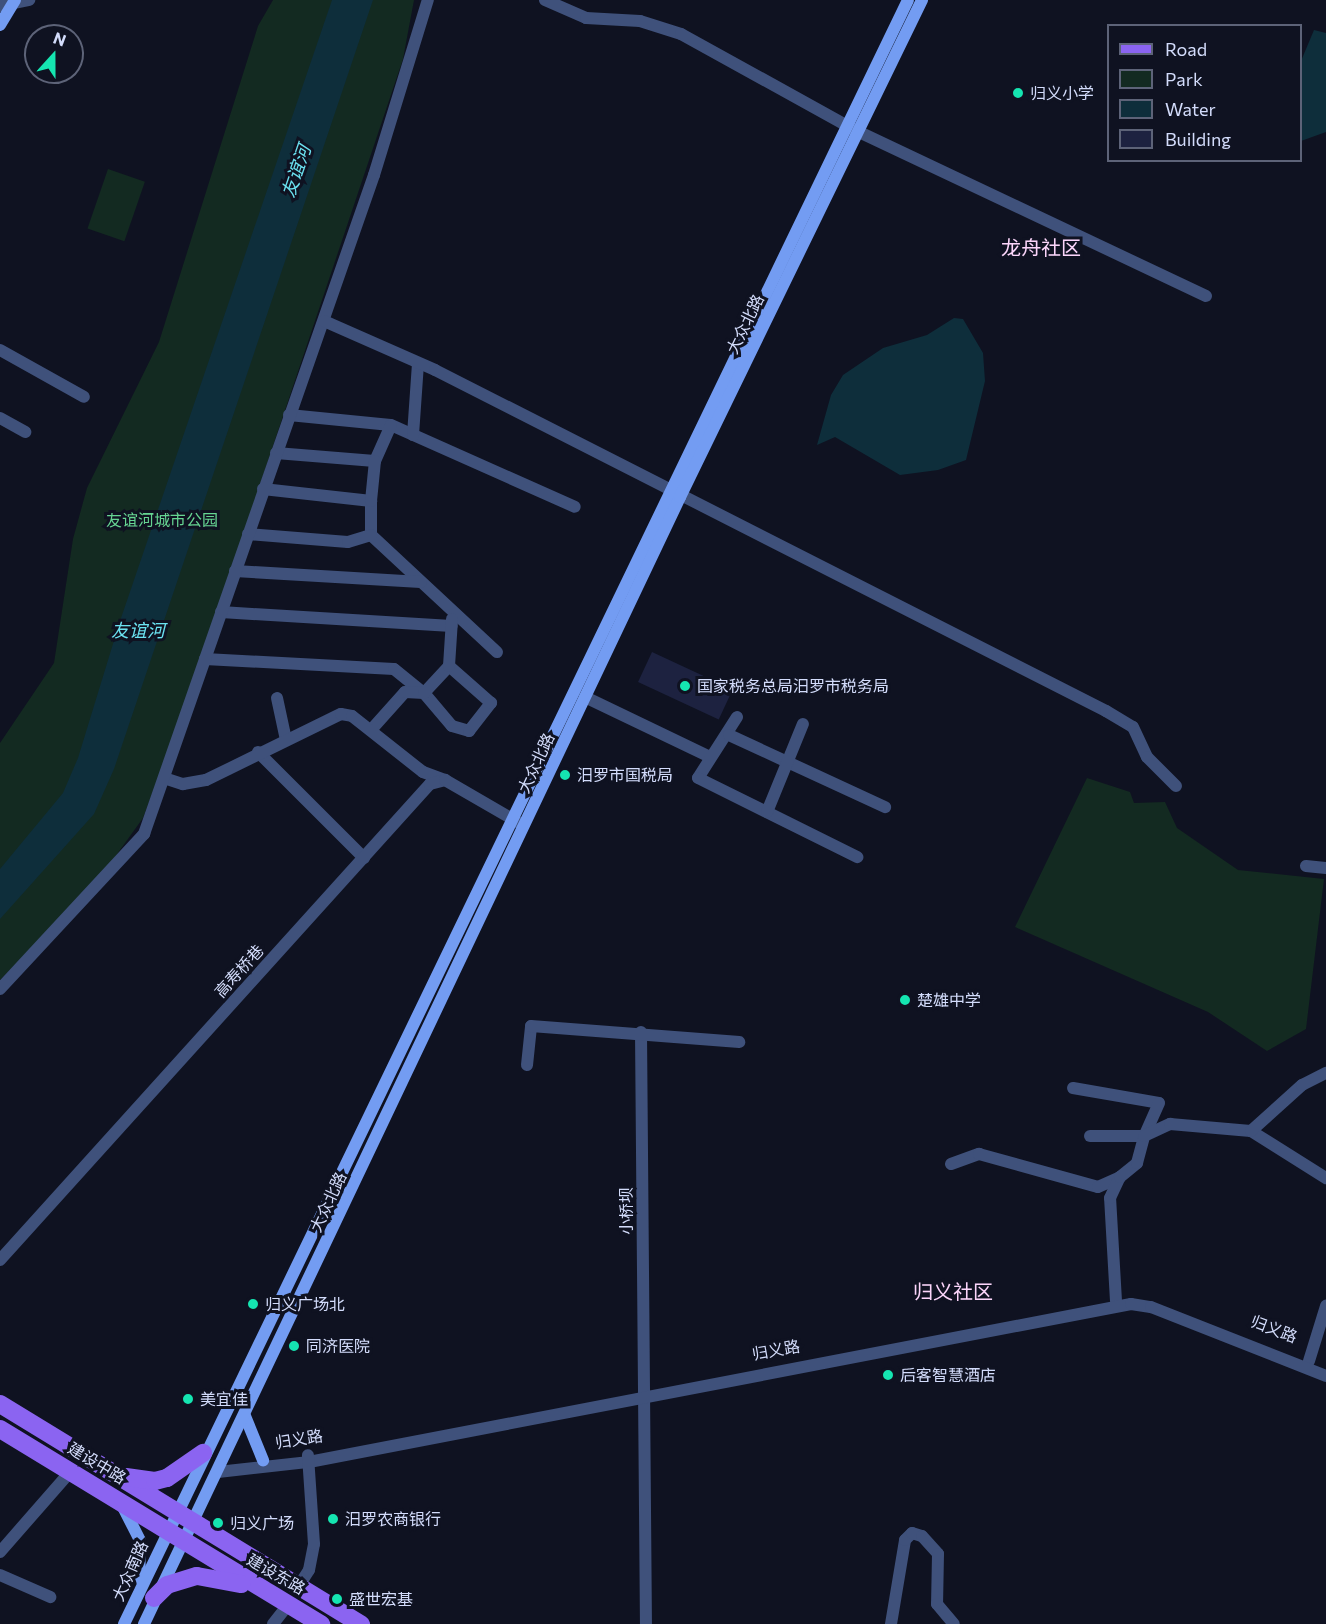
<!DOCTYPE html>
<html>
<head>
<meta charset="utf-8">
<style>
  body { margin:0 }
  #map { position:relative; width:1326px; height:1624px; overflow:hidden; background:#0f1221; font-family:Commissioner,"Noto Sans SC",sans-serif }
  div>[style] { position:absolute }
  .green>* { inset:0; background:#132a21; transform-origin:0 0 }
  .water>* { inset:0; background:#0e2e3b }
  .building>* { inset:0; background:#1d2240; transform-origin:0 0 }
  .minor>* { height:12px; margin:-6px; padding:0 6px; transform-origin:6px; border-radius:6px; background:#3f517b }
  .tertiary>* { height:12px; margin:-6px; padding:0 6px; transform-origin:6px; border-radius:6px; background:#3f517b }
  .secondary>* { height:12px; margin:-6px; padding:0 6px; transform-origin:6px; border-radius:6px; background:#739cf2 }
  .primary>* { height:18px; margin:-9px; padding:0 9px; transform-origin:9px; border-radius:9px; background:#8b64f1 }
  .dots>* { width:16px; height:16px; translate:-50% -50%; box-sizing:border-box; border:3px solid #0f1221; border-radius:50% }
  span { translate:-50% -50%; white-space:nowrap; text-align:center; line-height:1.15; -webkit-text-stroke:6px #0f1221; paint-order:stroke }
  .poi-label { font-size:16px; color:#d3dcfb }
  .left { translate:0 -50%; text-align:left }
  .street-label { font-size:16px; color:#d3dcfb }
  .park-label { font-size:16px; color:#66d492 }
  .water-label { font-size:18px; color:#6be2f1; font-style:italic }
  .quarter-label { font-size:20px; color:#fbd5fa }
  .legend { position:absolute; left:1107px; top:24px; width:195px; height:138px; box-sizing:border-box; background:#0f1221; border:2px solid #5d6378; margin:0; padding:8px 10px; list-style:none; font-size:18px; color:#d3dcfb }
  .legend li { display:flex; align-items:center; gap:12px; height:30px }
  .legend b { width:30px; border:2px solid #5d6378 }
  .north { position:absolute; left:24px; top:24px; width:60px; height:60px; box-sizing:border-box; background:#0f1221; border:2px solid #5d6378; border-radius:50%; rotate:21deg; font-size:16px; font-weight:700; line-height:24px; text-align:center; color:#d3dcfb }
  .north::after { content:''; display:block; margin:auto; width:21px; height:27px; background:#15e5b1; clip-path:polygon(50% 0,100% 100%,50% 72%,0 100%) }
</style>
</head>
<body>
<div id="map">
  <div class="green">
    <div style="clip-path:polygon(273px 0,414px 0,403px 59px,193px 684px,143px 818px,102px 875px,0 980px,0 743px,54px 663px,73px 539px,87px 488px,159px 342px,258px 26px)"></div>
    <div style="left:108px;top:169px;width:39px;height:63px;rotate:19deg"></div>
    <div style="clip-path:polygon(1087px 778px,1130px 792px,1134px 803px,1165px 802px,1177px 828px,1238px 870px,1324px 879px,1306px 1029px,1267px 1051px,1208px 1012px,1015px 927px)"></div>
  </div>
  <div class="water">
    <div style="clip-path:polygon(332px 0,373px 0,114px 769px,94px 814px,0 919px,0 869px,63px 793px,78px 758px,120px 621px)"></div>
    <div style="clip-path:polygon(1314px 30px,1326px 33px,1326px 132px,1301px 141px,1301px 61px)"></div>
    <div style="clip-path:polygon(954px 318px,963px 319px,983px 353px,985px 381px,966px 460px,938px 470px,900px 475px,835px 437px,817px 445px,831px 395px,843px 375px,883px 348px,927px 335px)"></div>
  </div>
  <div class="building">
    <div style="left:652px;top:652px;width:89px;height:33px;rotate:25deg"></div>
  </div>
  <div class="minor">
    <div style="left:0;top:350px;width:96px;rotate:29.2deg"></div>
    <div style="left:289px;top:415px;width:102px;rotate:5.6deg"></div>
    <div style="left:391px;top:425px;width:201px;rotate:24deg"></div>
    <div style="left:0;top:418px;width:29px;rotate:29deg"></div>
    <div style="left:413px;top:435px;width:72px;rotate:-86deg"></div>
    <div style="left:276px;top:453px;width:99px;rotate:4.6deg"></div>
    <div style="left:375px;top:461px;width:39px;rotate:-66deg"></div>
    <div style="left:263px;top:489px;width:109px;rotate:6.3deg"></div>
    <div style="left:371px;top:501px;width:34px;rotate:90deg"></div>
    <div style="left:371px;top:535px;width:172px;rotate:42.9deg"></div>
    <div style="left:371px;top:501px;width:40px;rotate:-84.3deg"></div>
    <div style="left:248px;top:534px;width:100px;rotate:4.6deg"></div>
    <div style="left:348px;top:542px;width:24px;rotate:-17deg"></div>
    <div style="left:235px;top:571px;width:186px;rotate:3.4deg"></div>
    <div style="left:221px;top:612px;width:231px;rotate:3.5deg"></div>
    <div style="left:205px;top:659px;width:189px;rotate:3deg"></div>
    <div style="left:394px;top:669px;width:38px;rotate:39deg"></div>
    <div style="left:424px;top:693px;width:43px;rotate:49.7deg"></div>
    <div style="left:452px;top:726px;width:18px;rotate:16deg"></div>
    <div style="left:469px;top:731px;width:36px;rotate:-52deg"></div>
    <div style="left:491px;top:703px;width:56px;rotate:-138.6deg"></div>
    <div style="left:585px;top:697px;width:139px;rotate:25.6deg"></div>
    <div style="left:277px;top:698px;width:43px;rotate:77.9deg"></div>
    <div style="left:737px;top:717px;width:72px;rotate:122.6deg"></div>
    <div style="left:698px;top:778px;width:178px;rotate:26.4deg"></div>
    <div style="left:371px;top:730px;width:51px;rotate:-48.2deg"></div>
    <div style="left:405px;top:692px;width:19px;rotate:3deg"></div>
    <div style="left:424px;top:693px;width:37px;rotate:-47deg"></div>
    <div style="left:449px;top:666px;width:47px;rotate:-86.3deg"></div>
    <div style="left:729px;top:735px;width:172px;rotate:24.8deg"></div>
    <div style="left:258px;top:752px;width:150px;rotate:45deg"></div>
    <div style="left:164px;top:778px;width:20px;rotate:18deg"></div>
    <div style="left:183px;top:784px;width:23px;rotate:-10deg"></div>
    <div style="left:206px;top:780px;width:150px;rotate:-26.1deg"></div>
    <div style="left:341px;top:714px;width:11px;rotate:10deg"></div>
    <div style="left:352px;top:716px;width:90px;rotate:38.3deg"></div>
    <div style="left:423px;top:772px;width:23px;rotate:20deg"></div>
    <div style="left:767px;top:812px;width:95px;rotate:-67.8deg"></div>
    <div style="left:1306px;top:866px;width:20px;rotate:6deg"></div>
    <div style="left:0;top:989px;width:212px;rotate:-47.1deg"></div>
    <div style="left:144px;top:834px;width:698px;rotate:-70.76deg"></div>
    <div style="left:374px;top:175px;width:183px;rotate:-72.9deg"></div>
    <div style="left:641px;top:1032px;width:592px;rotate:89.52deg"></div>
    <div style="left:527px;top:1065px;width:39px;rotate:-84deg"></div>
    <div style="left:531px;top:1026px;width:209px;rotate:4.4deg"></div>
    <div style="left:1073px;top:1088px;width:87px;rotate:9.9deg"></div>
    <div style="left:1159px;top:1103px;width:36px;rotate:114deg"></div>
    <div style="left:1144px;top:1136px;width:54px;rotate:180deg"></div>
    <div style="left:1251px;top:1131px;width:89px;rotate:32.1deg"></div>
    <div style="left:951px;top:1164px;width:30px;rotate:-20deg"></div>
    <div style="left:979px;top:1154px;width:123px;rotate:15.5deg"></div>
    <div style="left:1098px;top:1187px;width:24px;rotate:-24deg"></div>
    <div style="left:0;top:1260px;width:641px;rotate:-47.91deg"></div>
    <div style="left:430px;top:784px;width:16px;rotate:-15deg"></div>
    <div style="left:445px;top:780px;width:88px;rotate:30.1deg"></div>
    <div style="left:1116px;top:1301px;width:103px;rotate:-93.3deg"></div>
    <div style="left:1110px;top:1198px;width:23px;rotate:-65deg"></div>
    <div style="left:1120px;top:1177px;width:22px;rotate:-39deg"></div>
    <div style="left:1137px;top:1163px;width:28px;rotate:-75deg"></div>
    <div style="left:1144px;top:1136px;width:29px;rotate:-25deg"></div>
    <div style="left:1170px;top:1124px;width:81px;rotate:4.9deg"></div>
    <div style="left:1251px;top:1131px;width:69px;rotate:-42deg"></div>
    <div style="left:1302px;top:1085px;width:27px;rotate:-27deg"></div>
    <div style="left:1309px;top:1361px;width:58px;rotate:-72.8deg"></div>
    <div style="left:0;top:1552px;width:108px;rotate:-48.8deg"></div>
    <div style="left:0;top:1575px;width:55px;rotate:23.7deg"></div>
    <div style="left:891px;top:1624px;width:85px;rotate:-80.5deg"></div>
    <div style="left:905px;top:1540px;width:10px;rotate:-45deg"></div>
    <div style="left:912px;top:1533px;width:10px;rotate:17deg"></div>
    <div style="left:922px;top:1536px;width:24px;rotate:48deg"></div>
    <div style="left:938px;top:1554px;width:50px;rotate:91.1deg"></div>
    <div style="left:937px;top:1604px;width:26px;rotate:50deg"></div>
  </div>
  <div class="tertiary">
    <div style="left:545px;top:0;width:45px;rotate:23.7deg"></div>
    <div style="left:586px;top:18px;width:54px;rotate:3.2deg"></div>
    <div style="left:640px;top:21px;width:43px;rotate:17.6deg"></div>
    <div style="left:681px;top:34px;width:201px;rotate:28.9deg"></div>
    <div style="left:857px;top:131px;width:386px;rotate:25.3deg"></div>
    <div style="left:0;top:6px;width:30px;rotate:-12deg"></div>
    <div style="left:324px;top:321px;width:121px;rotate:23.8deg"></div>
    <div style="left:435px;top:370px;width:753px;rotate:26.94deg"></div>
    <div style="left:1106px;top:711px;width:31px;rotate:31deg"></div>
    <div style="left:1133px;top:727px;width:33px;rotate:65deg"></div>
    <div style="left:1147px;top:757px;width:41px;rotate:45deg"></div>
    <div style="left:218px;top:1472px;width:92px;rotate:-6.3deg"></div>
    <div style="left:309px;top:1462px;width:837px;rotate:-10.88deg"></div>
    <div style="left:1131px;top:1304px;width:20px;rotate:9deg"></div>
    <div style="left:1151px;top:1307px;width:188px;rotate:21.5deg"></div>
    <div style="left:298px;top:1587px;width:20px;rotate:-57deg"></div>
    <div style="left:309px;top:1570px;width:26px;rotate:-79deg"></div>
    <div style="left:314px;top:1544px;width:89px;rotate:-93.9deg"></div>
    <div style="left:273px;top:1624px;width:24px;rotate:-52deg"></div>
  </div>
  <div class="secondary">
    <div style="left:0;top:25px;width:29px;rotate:-59deg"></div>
    <div style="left:245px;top:1416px;width:48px;rotate:67.8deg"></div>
    <div style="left:122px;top:1505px;width:38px;rotate:63deg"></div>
    <div style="left:139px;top:1539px;width:40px;rotate:88.6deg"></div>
    <div style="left:124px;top:1624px;width:1803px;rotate:-64.23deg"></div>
    <div style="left:144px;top:1624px;width:1248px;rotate:-64.56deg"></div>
    <div style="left:680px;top:497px;width:553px;rotate:-64.04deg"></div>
  </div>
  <div class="primary">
    <div style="left:0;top:1404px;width:423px;rotate:31.4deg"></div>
    <div style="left:0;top:1429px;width:376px;rotate:31.3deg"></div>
    <div style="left:126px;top:1477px;width:29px;rotate:8deg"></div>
    <div style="left:155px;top:1481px;width:12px;rotate:-14deg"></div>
    <div style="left:167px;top:1478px;width:44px;rotate:-34.8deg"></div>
    <div style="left:154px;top:1598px;width:18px;rotate:-45deg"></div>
    <div style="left:167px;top:1585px;width:31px;rotate:-17deg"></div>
    <div style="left:197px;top:1576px;width:45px;rotate:10.3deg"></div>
  </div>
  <div class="dots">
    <div style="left:1018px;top:93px;background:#15e5b1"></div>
    <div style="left:685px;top:686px;background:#15e5b1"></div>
    <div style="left:565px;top:775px;background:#15e5b1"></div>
    <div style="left:905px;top:1000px;background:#15e5b1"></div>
    <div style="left:253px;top:1304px;background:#15e5b1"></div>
    <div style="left:294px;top:1346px;background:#15e5b1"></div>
    <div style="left:888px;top:1375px;background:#15e5b1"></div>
    <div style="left:188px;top:1399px;background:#15e5b1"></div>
    <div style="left:333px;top:1519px;background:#15e5b1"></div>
    <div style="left:218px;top:1523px;background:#15e5b1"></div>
    <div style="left:337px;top:1599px;background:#15e5b1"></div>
  </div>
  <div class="poi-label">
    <span class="left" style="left:1030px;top:93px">归义小学</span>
    <span class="left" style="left:697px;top:686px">国家税务总局汨罗市税务局</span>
    <span class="left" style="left:577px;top:775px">汨罗市国税局</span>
    <span class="left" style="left:917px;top:1000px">楚雄中学</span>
    <span class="left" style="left:265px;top:1304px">归义广场北</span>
    <span class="left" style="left:306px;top:1346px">同济医院</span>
    <span class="left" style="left:900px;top:1375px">后客智慧酒店</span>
    <span class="left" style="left:200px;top:1399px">美宜佳</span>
    <span class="left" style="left:345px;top:1519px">汨罗农商银行</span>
    <span class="left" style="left:230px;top:1523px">归义广场</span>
    <span class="left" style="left:349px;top:1599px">盛世宏基</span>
  </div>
  <div class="street-label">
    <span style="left:745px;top:324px;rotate:-64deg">大众北路</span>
    <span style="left:536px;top:763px;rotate:-65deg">大众北路</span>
    <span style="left:239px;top:971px;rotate:-48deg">高寿桥巷</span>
    <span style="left:328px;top:1202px;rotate:-65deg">大众北路</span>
    <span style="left:626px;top:1211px;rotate:-90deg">小桥坝</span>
    <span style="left:1274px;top:1329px;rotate:21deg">归义路</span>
    <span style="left:776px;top:1350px;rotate:-10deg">归义路</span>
    <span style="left:299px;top:1439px;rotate:-9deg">归义路</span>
    <span style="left:97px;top:1463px;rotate:31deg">建设中路</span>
    <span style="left:130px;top:1571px;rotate:-66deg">大众南路</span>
    <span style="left:276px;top:1574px;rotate:30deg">建设东路</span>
  </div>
  <div class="park-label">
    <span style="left:162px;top:520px">友谊河城市公园</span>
  </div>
  <div class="water-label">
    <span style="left:296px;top:171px;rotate:-71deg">友谊河</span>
    <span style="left:138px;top:630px">友谊河</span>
  </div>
  <div class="quarter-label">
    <span style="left:1041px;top:247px">龙舟社区</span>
    <span style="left:953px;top:1291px">归义社区</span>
  </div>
  <ul class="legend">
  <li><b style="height:8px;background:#8b64f1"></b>Road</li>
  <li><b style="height:16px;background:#132a21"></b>Park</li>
  <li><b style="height:16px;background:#0e2e3b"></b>Water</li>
  <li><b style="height:16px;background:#1d2240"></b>Building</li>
  </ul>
  <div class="north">N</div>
</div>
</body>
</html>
